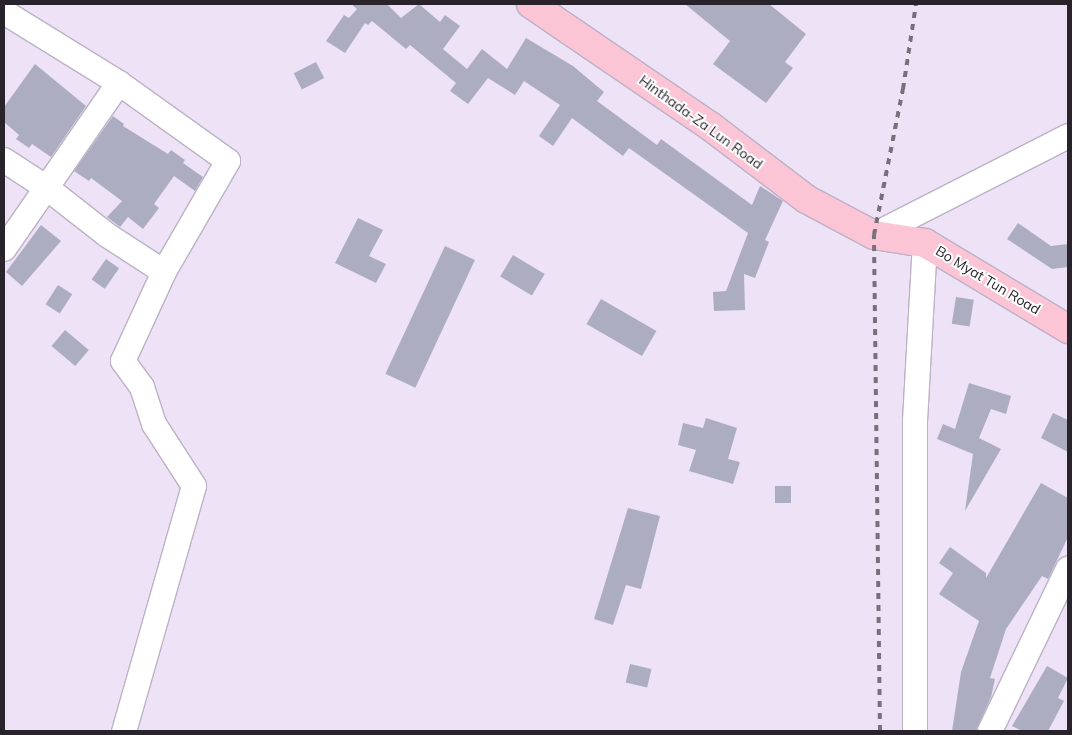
<!DOCTYPE html>
<html>
<head>
<meta charset="utf-8">
<style>
  body { margin:0 }
  #map { position:relative; width:1072px; height:735px; overflow:hidden; background:#ede2f6; font-family:Mulish,sans-serif }
  div>[style] { position:absolute }
  .building>* { inset:0; background:#adadc2; transform-origin:0 0 }
  .roads { filter:drop-shadow(1px 0 #bcb1c5) drop-shadow(-1px 0 #bcb1c5) drop-shadow(0 1px #bcb1c5) drop-shadow(0 -1px #bcb1c5) }
  .minor>* { height:24px; margin:-12px; padding:0 12px; transform-origin:12px; border-radius:12px; background:#fff }
  .major>* { height:28px; margin:-14px; padding:0 14px; transform-origin:14px; border-radius:14px; background:#fcc5d6 }
  .rail>* { height:4px; margin-top:-2px; transform-origin:0; background:repeating-linear-gradient(90deg,#776f7c 0 6px,transparent 0 12px) }
  span { translate:-50% -50%; white-space:nowrap; text-align:center; line-height:1.15; -webkit-text-stroke:4px #fff; paint-order:stroke }
  .street-label { font-size:14px; color:#29242c }
  .frame { position:absolute; inset:0; border:5px solid #29242c; pointer-events:none }
</style>
</head>
<body>
<div id="map">
  <div class="building">
    <div style="clip-path:polygon(351px 4px,387px 4px,401px 18px,419px 4px,440px 22px,445px 15px,460px 26px,443px 49px,467px 69px,482px 49px,507px 69px,526px 38px,573px 66px,604px 92px,597px 101px,657px 145px,661px 139px,752px 205px,760px 186px,783px 201px,765px 240px,769px 242px,755px 278px,744px 274px,745px 310px,714px 311px,713px 292px,726px 291px,748px 233px,629px 148px,623px 156px,572px 118px,553px 146px,539px 136px,560px 105px,524px 81px,515px 95px,488px 78px,468px 104px,450px 91px,456px 83px,410px 45px,406px 49px,372px 21px,368px 25px,365px 23px,345px 53px,326px 41px,344px 15px,349px 18px,357px 9px)"></div>
    <div style="clip-path:polygon(685px 4px,769px 4px,806px 34px,785px 62px,793px 68px,766px 103px,713px 64px,730px 41px)"></div>
    <div style="left:316px;top:62px;width:18px;height:25px;rotate:63deg"></div>
    <div style="clip-path:polygon(35px 64px,86px 106px,51px 157px,32px 144px,29px 148px,16px 139px,19px 135px,4px 122px,4px 107px)"></div>
    <div style="clip-path:polygon(113px 116px,124px 124px,123px 126px,168px 154px,171px 150px,185px 160px,183px 163px,203px 177px,195px 191px,174px 176px,154px 204px,159px 208px,143px 229px,128px 217px,120px 227px,107px 217px,122px 201px,91px 178px,89px 181px,74px 171px)"></div>
    <div style="clip-path:polygon(358px 218px,383px 230px,369px 256px,386px 264px,376px 283px,335px 263px)"></div>
    <div style="clip-path:polygon(1018px 223px,1051px 246px,1068px 244px,1068px 267px,1052px 269px,1007px 239px)"></div>
    <div style="clip-path:polygon(41px 225px,61px 241px,22px 286px,6px 272px)"></div>
    <div style="left:445px;top:246px;width:33px;height:141px;rotate:25deg"></div>
    <div style="left:513px;top:255px;width:37px;height:25px;rotate:31deg"></div>
    <div style="left:106px;top:259px;width:16px;height:25px;rotate:35deg"></div>
    <div style="left:58px;top:285px;width:17px;height:23px;rotate:33deg"></div>
    <div style="left:956px;top:297px;width:18px;height:27px;rotate:9deg"></div>
    <div style="left:601px;top:299px;width:64px;height:29px;rotate:30deg"></div>
    <div style="left:65px;top:330px;width:31px;height:21px;rotate:40deg"></div>
    <div style="clip-path:polygon(969px 383px,1011px 396px,1006px 414px,991px 409px,979px 438px,1001px 449px,965px 511px,973px 454px,937px 439px,943px 424px,955px 429px)"></div>
    <div style="clip-path:polygon(1053px 413px,1068px 420px,1068px 452px,1041px 438px)"></div>
    <div style="clip-path:polygon(706px 418px,737px 428px,728px 459px,740px 462px,733px 484px,689px 471px,696px 450px,678px 445px,683px 423px,703px 428px)"></div>
    <div style="clip-path:polygon(1041px 483px,1068px 498px,1068px 537px,1048px 579px,1042px 576px,1006px 629px,990px 678px,995px 679px,991px 697px,976px 731px,952px 731px,961px 672px,979px 621px,939px 594px,953px 573px,939px 563px,950px 547px,986px 573px,986px 578px)"></div>
    <div style="left:775px;top:486px;width:16px;height:17px"></div>
    <div style="clip-path:polygon(628px 508px,660px 516px,641px 589px,626px 585px,613px 625px,594px 619px)"></div>
    <div style="left:630px;top:664px;width:22px;height:19px;rotate:13deg"></div>
    <div style="clip-path:polygon(1047px 666px,1068px 678px,1058px 698px,1064px 701px,1048px 731px,1022px 731px,1012px 726px)"></div>
  </div>
  <div class="roads">
    <div class="minor">
      <div style="left:4px;top:12px;width:135px;rotate:31.7deg"></div>
      <div style="left:119px;top:83px;width:134px;rotate:35.6deg"></div>
      <div style="left:228px;top:161px;width:128px;rotate:120deg"></div>
      <div style="left:164px;top:272px;width:98px;rotate:114.7deg"></div>
      <div style="left:123px;top:361px;width:32px;rotate:54deg"></div>
      <div style="left:142px;top:387px;width:39px;rotate:72deg"></div>
      <div style="left:154px;top:424px;width:74px;rotate:57.2deg"></div>
      <div style="left:194px;top:486px;width:255px;rotate:105.9deg"></div>
      <div style="left:4px;top:160px;width:51px;rotate:33.1deg"></div>
      <div style="left:47px;top:188px;width:76px;rotate:38.1deg"></div>
      <div style="left:107px;top:235px;width:68px;rotate:33deg"></div>
      <div style="left:874px;top:235px;width:218px;rotate:-27deg"></div>
      <div style="left:4px;top:249px;width:202px;rotate:-55.3deg"></div>
      <div style="left:915px;top:731px;width:310px;rotate:-90deg"></div>
      <div style="left:915px;top:421px;width:178px;rotate:-86.8deg"></div>
      <div style="left:990px;top:731px;width:180px;rotate:-64.3deg"></div>
    </div>
    <div class="major">
      <div style="left:531px;top:4px;width:217px;rotate:34.3deg"></div>
      <div style="left:710px;top:126px;width:121px;rotate:37.2deg"></div>
      <div style="left:806px;top:199px;width:77px;rotate:27.9deg"></div>
      <div style="left:874px;top:235px;width:52px;rotate:8.9deg"></div>
      <div style="left:925px;top:243px;width:167px;rotate:31deg"></div>
    </div>
  </div>
  <div class="rail">
    <div style="left:880px;top:731px;width:496px;rotate:-90.7deg"></div>
    <div style="left:874px;top:235px;width:149px;rotate:-78.8deg"></div>
    <div style="left:903px;top:89px;width:86px;rotate:-81.3deg"></div>
  </div>
  <div class="street-label">
    <span style="left:701px;top:122px;rotate:36deg">Hinthada-Za Lun Road</span>
    <span style="left:988px;top:280px;rotate:31deg">Bo Myat Tun Road</span>
  </div>
  <div class="frame"></div>
</div>
</body>
</html>
